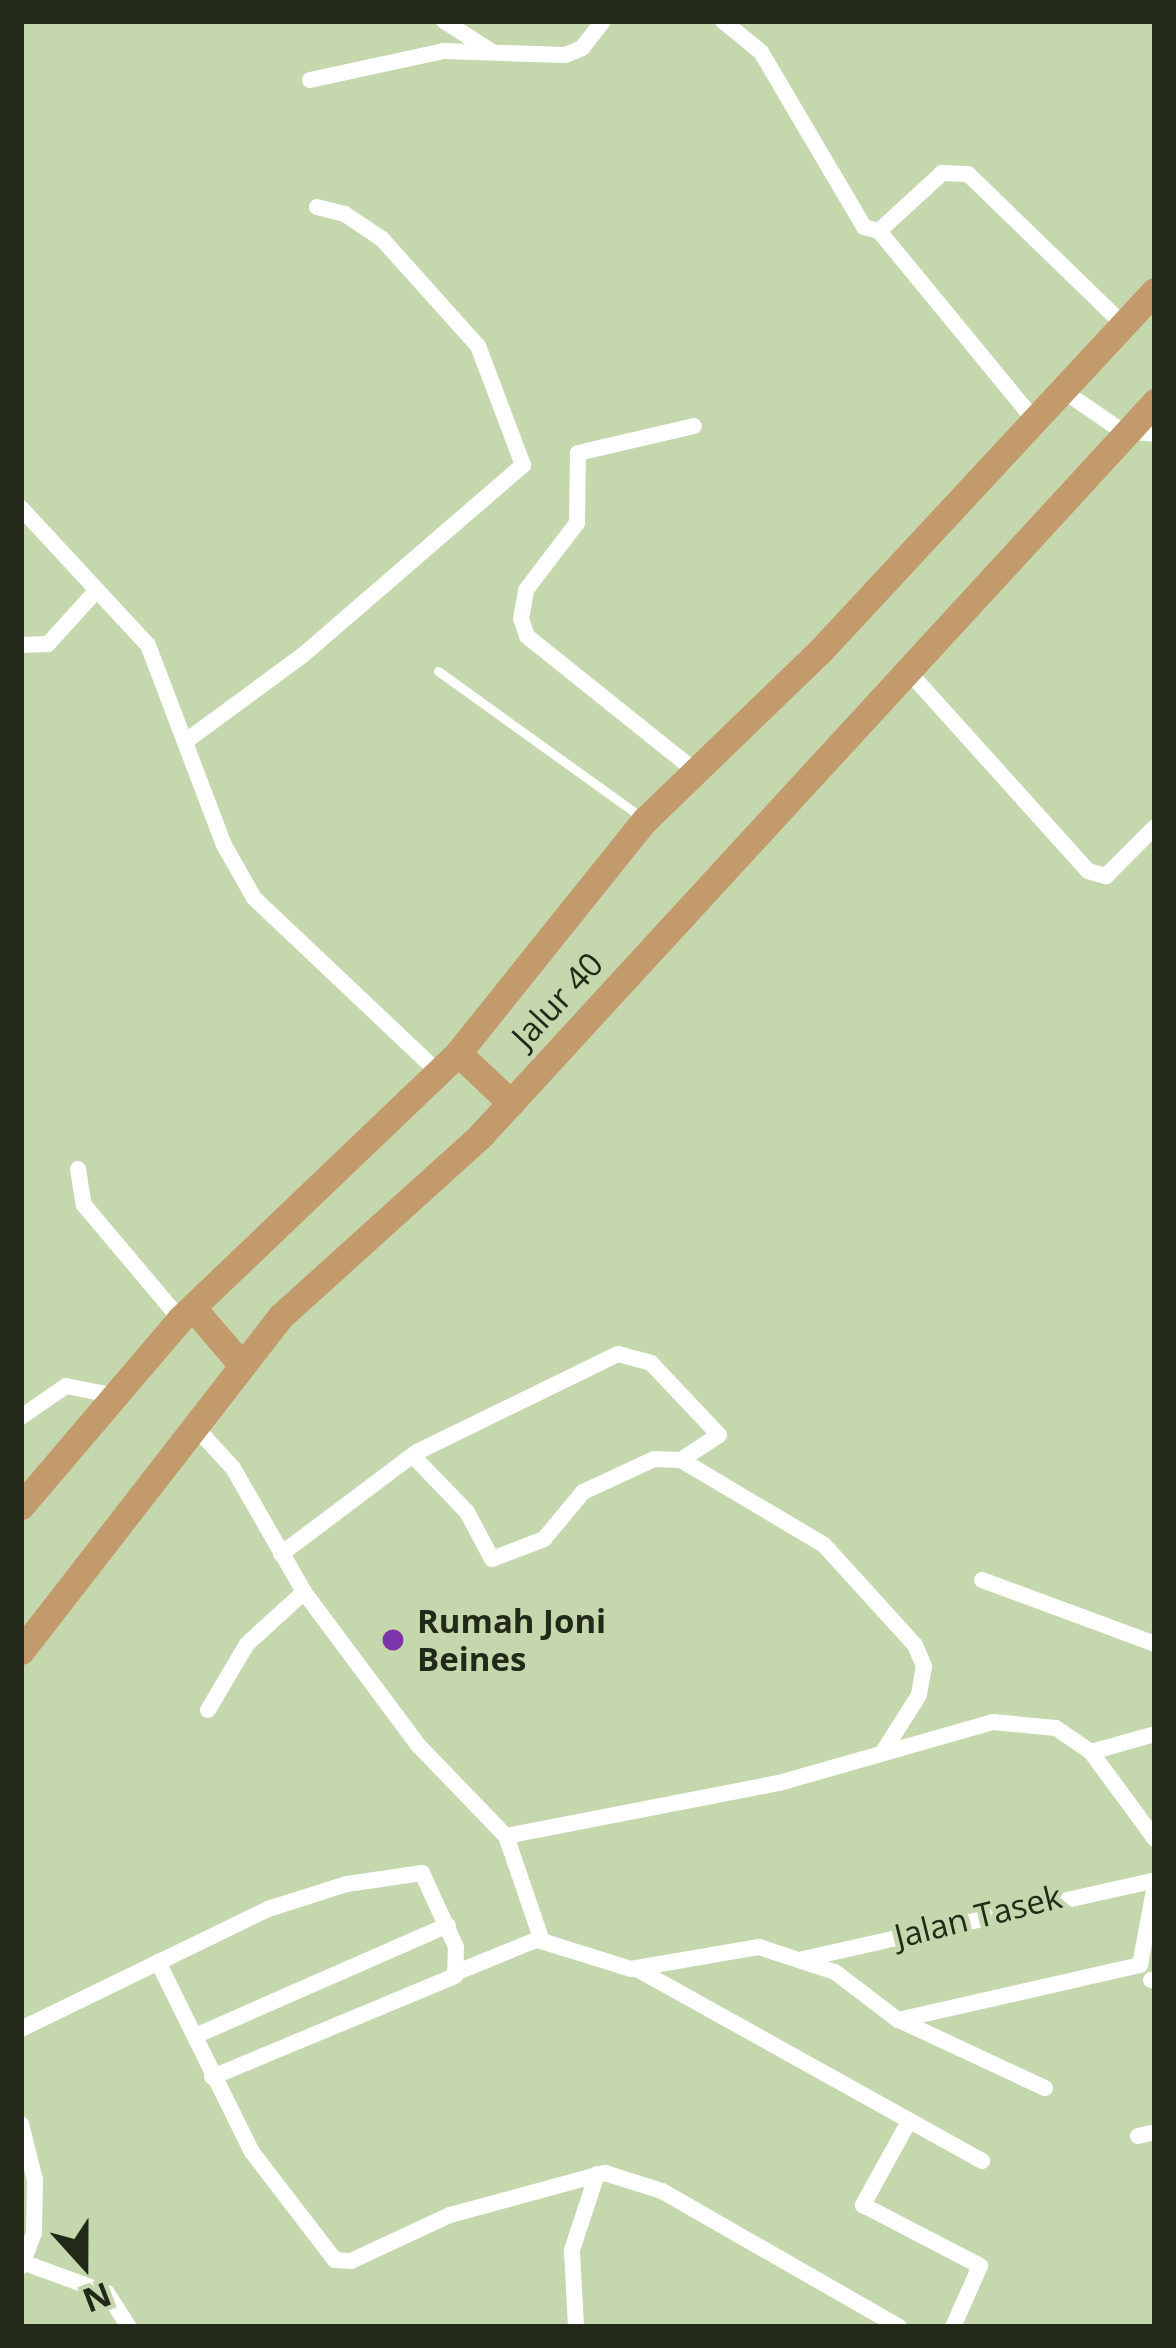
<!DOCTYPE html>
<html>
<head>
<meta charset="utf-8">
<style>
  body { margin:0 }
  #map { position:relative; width:1176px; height:2348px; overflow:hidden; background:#c4d7ad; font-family:"Open Sans",sans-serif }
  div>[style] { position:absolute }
  .service>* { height:9px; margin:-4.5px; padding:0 4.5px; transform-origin:4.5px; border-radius:4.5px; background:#fff }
  .minor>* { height:16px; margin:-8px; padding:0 8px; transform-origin:8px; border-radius:8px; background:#fff }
  .trunk>* { height:27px; margin:-13.5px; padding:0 13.5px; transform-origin:13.5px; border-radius:13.5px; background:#c39a6b }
  .dots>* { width:33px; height:33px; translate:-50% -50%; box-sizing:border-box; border:6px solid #c4d7ad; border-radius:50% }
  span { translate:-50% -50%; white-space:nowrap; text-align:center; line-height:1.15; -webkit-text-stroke:10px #c4d7ad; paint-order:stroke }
  .street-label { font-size:33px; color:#222919 }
  .poi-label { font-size:33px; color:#222919; font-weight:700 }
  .left { translate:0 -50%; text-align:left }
  .frame { position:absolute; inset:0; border:24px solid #222919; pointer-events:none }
  .north { position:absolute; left:24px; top:2204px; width:120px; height:120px; -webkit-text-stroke:9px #c4d7ad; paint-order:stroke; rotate:159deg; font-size:33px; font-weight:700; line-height:48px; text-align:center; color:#222919 }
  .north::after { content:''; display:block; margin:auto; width:42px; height:54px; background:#222919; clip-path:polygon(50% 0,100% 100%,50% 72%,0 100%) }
</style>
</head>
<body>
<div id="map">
  <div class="service">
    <div style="left:438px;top:671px;width:250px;rotate:35.7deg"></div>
  </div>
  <div class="minor">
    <div style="left:444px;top:21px;width:56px;rotate:32.6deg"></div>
    <div style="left:723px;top:21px;width:49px;rotate:39.2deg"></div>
    <div style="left:761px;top:52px;width:203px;rotate:59.5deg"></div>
    <div style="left:864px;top:227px;width:16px;rotate:15deg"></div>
    <div style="left:879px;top:231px;width:86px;rotate:-42.6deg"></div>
    <div style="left:942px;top:173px;width:26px;rotate:2deg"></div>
    <div style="left:968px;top:174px;width:214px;rotate:44.1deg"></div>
    <div style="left:310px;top:80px;width:137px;rotate:-12.2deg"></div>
    <div style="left:444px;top:51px;width:121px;rotate:1.9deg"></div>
    <div style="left:565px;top:55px;width:18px;rotate:-22deg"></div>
    <div style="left:582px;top:48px;width:34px;rotate:-52deg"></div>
    <div style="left:879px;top:231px;width:239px;rotate:50.6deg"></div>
    <div style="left:1059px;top:388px;width:76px;rotate:34.3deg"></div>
    <div style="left:1122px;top:431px;width:33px;rotate:5deg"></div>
    <div style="left:21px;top:508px;width:187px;rotate:47.2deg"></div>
    <div style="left:148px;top:645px;width:214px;rotate:69.2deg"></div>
    <div style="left:224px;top:845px;width:61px;rotate:60.5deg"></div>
    <div style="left:254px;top:898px;width:255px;rotate:43.4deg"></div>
    <div style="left:21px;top:645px;width:27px;rotate:-2deg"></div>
    <div style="left:48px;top:644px;width:72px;rotate:-47.8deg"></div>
    <div style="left:908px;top:671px;width:269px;rotate:48deg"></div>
    <div style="left:1088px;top:871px;width:19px;rotate:16deg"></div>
    <div style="left:1106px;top:876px;width:69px;rotate:-45deg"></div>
    <div style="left:186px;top:741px;width:145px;rotate:-36.3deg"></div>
    <div style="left:303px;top:655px;width:291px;rotate:-40.8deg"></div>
    <div style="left:523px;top:465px;width:127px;rotate:-110.7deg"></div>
    <div style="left:478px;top:346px;width:144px;rotate:-131.9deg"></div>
    <div style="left:382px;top:239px;width:45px;rotate:-146deg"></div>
    <div style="left:345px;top:214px;width:29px;rotate:-166deg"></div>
    <div style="left:694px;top:770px;width:214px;rotate:-141.3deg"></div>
    <div style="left:527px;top:636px;width:18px;rotate:-109deg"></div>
    <div style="left:521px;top:619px;width:29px;rotate:-80deg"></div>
    <div style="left:526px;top:590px;width:84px;rotate:-52.7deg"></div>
    <div style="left:577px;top:523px;width:70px;rotate:-89.2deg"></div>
    <div style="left:578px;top:453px;width:119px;rotate:-13.1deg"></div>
    <div style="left:78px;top:1169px;width:36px;rotate:81deg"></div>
    <div style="left:84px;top:1205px;width:149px;rotate:49.9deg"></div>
    <div style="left:21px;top:1417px;width:55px;rotate:-34.6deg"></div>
    <div style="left:66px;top:1386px;width:51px;rotate:11.3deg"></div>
    <div style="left:198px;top:1430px;width:52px;rotate:47.4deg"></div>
    <div style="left:233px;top:1468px;width:143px;rotate:60.2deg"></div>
    <div style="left:304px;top:1592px;width:191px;rotate:53.3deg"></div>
    <div style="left:418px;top:1745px;width:127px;rotate:46deg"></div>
    <div style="left:506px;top:1836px;width:278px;rotate:-11deg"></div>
    <div style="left:779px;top:1783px;width:223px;rotate:-15.9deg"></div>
    <div style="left:993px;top:1722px;width:63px;rotate:5.4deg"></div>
    <div style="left:1056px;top:1728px;width:42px;rotate:34.4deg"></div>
    <div style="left:1091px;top:1752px;width:108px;rotate:53.7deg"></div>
    <div style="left:413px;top:1456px;width:78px;rotate:46deg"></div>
    <div style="left:467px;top:1512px;width:53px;rotate:62deg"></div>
    <div style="left:492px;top:1559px;width:56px;rotate:-21deg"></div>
    <div style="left:544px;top:1539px;width:61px;rotate:-50.3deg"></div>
    <div style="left:583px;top:1492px;width:78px;rotate:-24.9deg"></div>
    <div style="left:654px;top:1459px;width:27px;rotate:2deg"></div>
    <div style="left:681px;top:1460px;width:166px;rotate:30.7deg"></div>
    <div style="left:824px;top:1545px;width:135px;rotate:47.7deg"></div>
    <div style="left:915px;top:1645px;width:23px;rotate:67deg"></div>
    <div style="left:924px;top:1666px;width:29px;rotate:100deg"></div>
    <div style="left:919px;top:1695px;width:67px;rotate:122.3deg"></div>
    <div style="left:281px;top:1554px;width:170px;rotate:-36.9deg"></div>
    <div style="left:417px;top:1452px;width:224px;rotate:-26deg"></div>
    <div style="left:618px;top:1354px;width:34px;rotate:15deg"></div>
    <div style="left:651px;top:1363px;width:99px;rotate:46.6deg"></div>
    <div style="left:719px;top:1435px;width:45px;rotate:146.7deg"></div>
    <div style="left:982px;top:1580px;width:184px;rotate:20.3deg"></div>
    <div style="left:208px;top:1710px;width:77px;rotate:-59.4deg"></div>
    <div style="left:247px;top:1644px;width:77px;rotate:-42.4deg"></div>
    <div style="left:1091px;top:1752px;width:66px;rotate:-15.7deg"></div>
    <div style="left:538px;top:1940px;width:97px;rotate:17.3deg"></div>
    <div style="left:631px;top:1969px;width:130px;rotate:-9.8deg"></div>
    <div style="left:759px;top:1947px;width:80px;rotate:18.2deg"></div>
    <div style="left:835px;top:1972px;width:79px;rotate:37.3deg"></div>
    <div style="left:898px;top:2020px;width:248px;rotate:-12.8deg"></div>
    <div style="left:1140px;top:1965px;width:81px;rotate:-79.4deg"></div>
    <div style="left:803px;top:1959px;width:361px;rotate:-12.6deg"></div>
    <div style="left:158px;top:1962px;width:212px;rotate:63.7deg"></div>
    <div style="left:252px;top:2152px;width:136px;rotate:52.5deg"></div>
    <div style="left:335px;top:2260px;width:16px;rotate:4deg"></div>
    <div style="left:351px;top:2261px;width:109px;rotate:-24.9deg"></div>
    <div style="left:450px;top:2215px;width:161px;rotate:-15.2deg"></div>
    <div style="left:605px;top:2173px;width:60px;rotate:17.5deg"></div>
    <div style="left:662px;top:2191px;width:273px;rotate:29.8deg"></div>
    <div style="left:637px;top:1969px;width:395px;rotate:29.1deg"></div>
    <div style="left:460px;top:1971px;width:87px;rotate:-22.2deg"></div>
    <div style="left:541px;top:1938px;width:108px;rotate:-108.9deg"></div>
    <div style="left:1151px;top:1980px;width:4px;rotate:-14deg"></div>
    <div style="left:899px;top:2020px;width:161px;rotate:25deg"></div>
    <div style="left:21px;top:2029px;width:275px;rotate:-25.9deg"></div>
    <div style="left:268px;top:1909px;width:83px;rotate:-17.6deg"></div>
    <div style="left:347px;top:1884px;width:76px;rotate:-8.3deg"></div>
    <div style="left:422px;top:1873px;width:81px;rotate:65.3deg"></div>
    <div style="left:456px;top:1947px;width:29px;rotate:92deg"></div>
    <div style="left:455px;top:1976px;width:263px;rotate:157.4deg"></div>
    <div style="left:195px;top:2036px;width:276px;rotate:-23.7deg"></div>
    <div style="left:908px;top:2123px;width:94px;rotate:118.8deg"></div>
    <div style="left:863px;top:2205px;width:132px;rotate:27.5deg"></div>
    <div style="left:980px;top:2266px;width:67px;rotate:113.9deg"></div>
    <div style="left:21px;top:2124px;width:58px;rotate:76deg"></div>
    <div style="left:35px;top:2180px;width:53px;rotate:91.1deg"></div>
    <div style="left:34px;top:2233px;width:36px;rotate:111deg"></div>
    <div style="left:1138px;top:2136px;width:17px;rotate:-13deg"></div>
    <div style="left:25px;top:2263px;width:87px;rotate:20.1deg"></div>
    <div style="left:107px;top:2293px;width:40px;rotate:57.1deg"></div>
    <div style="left:576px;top:2327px;width:77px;rotate:-93deg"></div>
    <div style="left:572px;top:2250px;width:80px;rotate:-71.8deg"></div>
  </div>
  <div class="trunk">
    <div style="left:458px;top:1053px;width:73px;rotate:43.3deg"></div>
    <div style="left:193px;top:1308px;width:74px;rotate:49.4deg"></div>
    <div style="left:21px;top:1506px;width:245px;rotate:-49.6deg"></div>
    <div style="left:180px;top:1319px;width:385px;rotate:-43.7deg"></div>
    <div style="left:458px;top:1053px;width:299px;rotate:-51.3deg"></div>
    <div style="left:645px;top:820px;width:245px;rotate:-44deg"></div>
    <div style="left:821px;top:650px;width:490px;rotate:-47.1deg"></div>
    <div style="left:21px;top:1651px;width:424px;rotate:-52.2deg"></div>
    <div style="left:281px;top:1316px;width:270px;rotate:-42.1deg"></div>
    <div style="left:481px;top:1135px;width:996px;rotate:-47.4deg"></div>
  </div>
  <div class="dots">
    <div style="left:393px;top:1640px;background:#7935a9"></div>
  </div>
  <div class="street-label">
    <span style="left:557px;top:1000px;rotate:-47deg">Jalur 40</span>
    <span style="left:978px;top:1916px;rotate:-14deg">Jalan Tasek</span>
  </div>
  <div class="poi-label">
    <span class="left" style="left:417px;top:1640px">Rumah Joni<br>Beines</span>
  </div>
  <div class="frame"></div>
  <div class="north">N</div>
</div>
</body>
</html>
